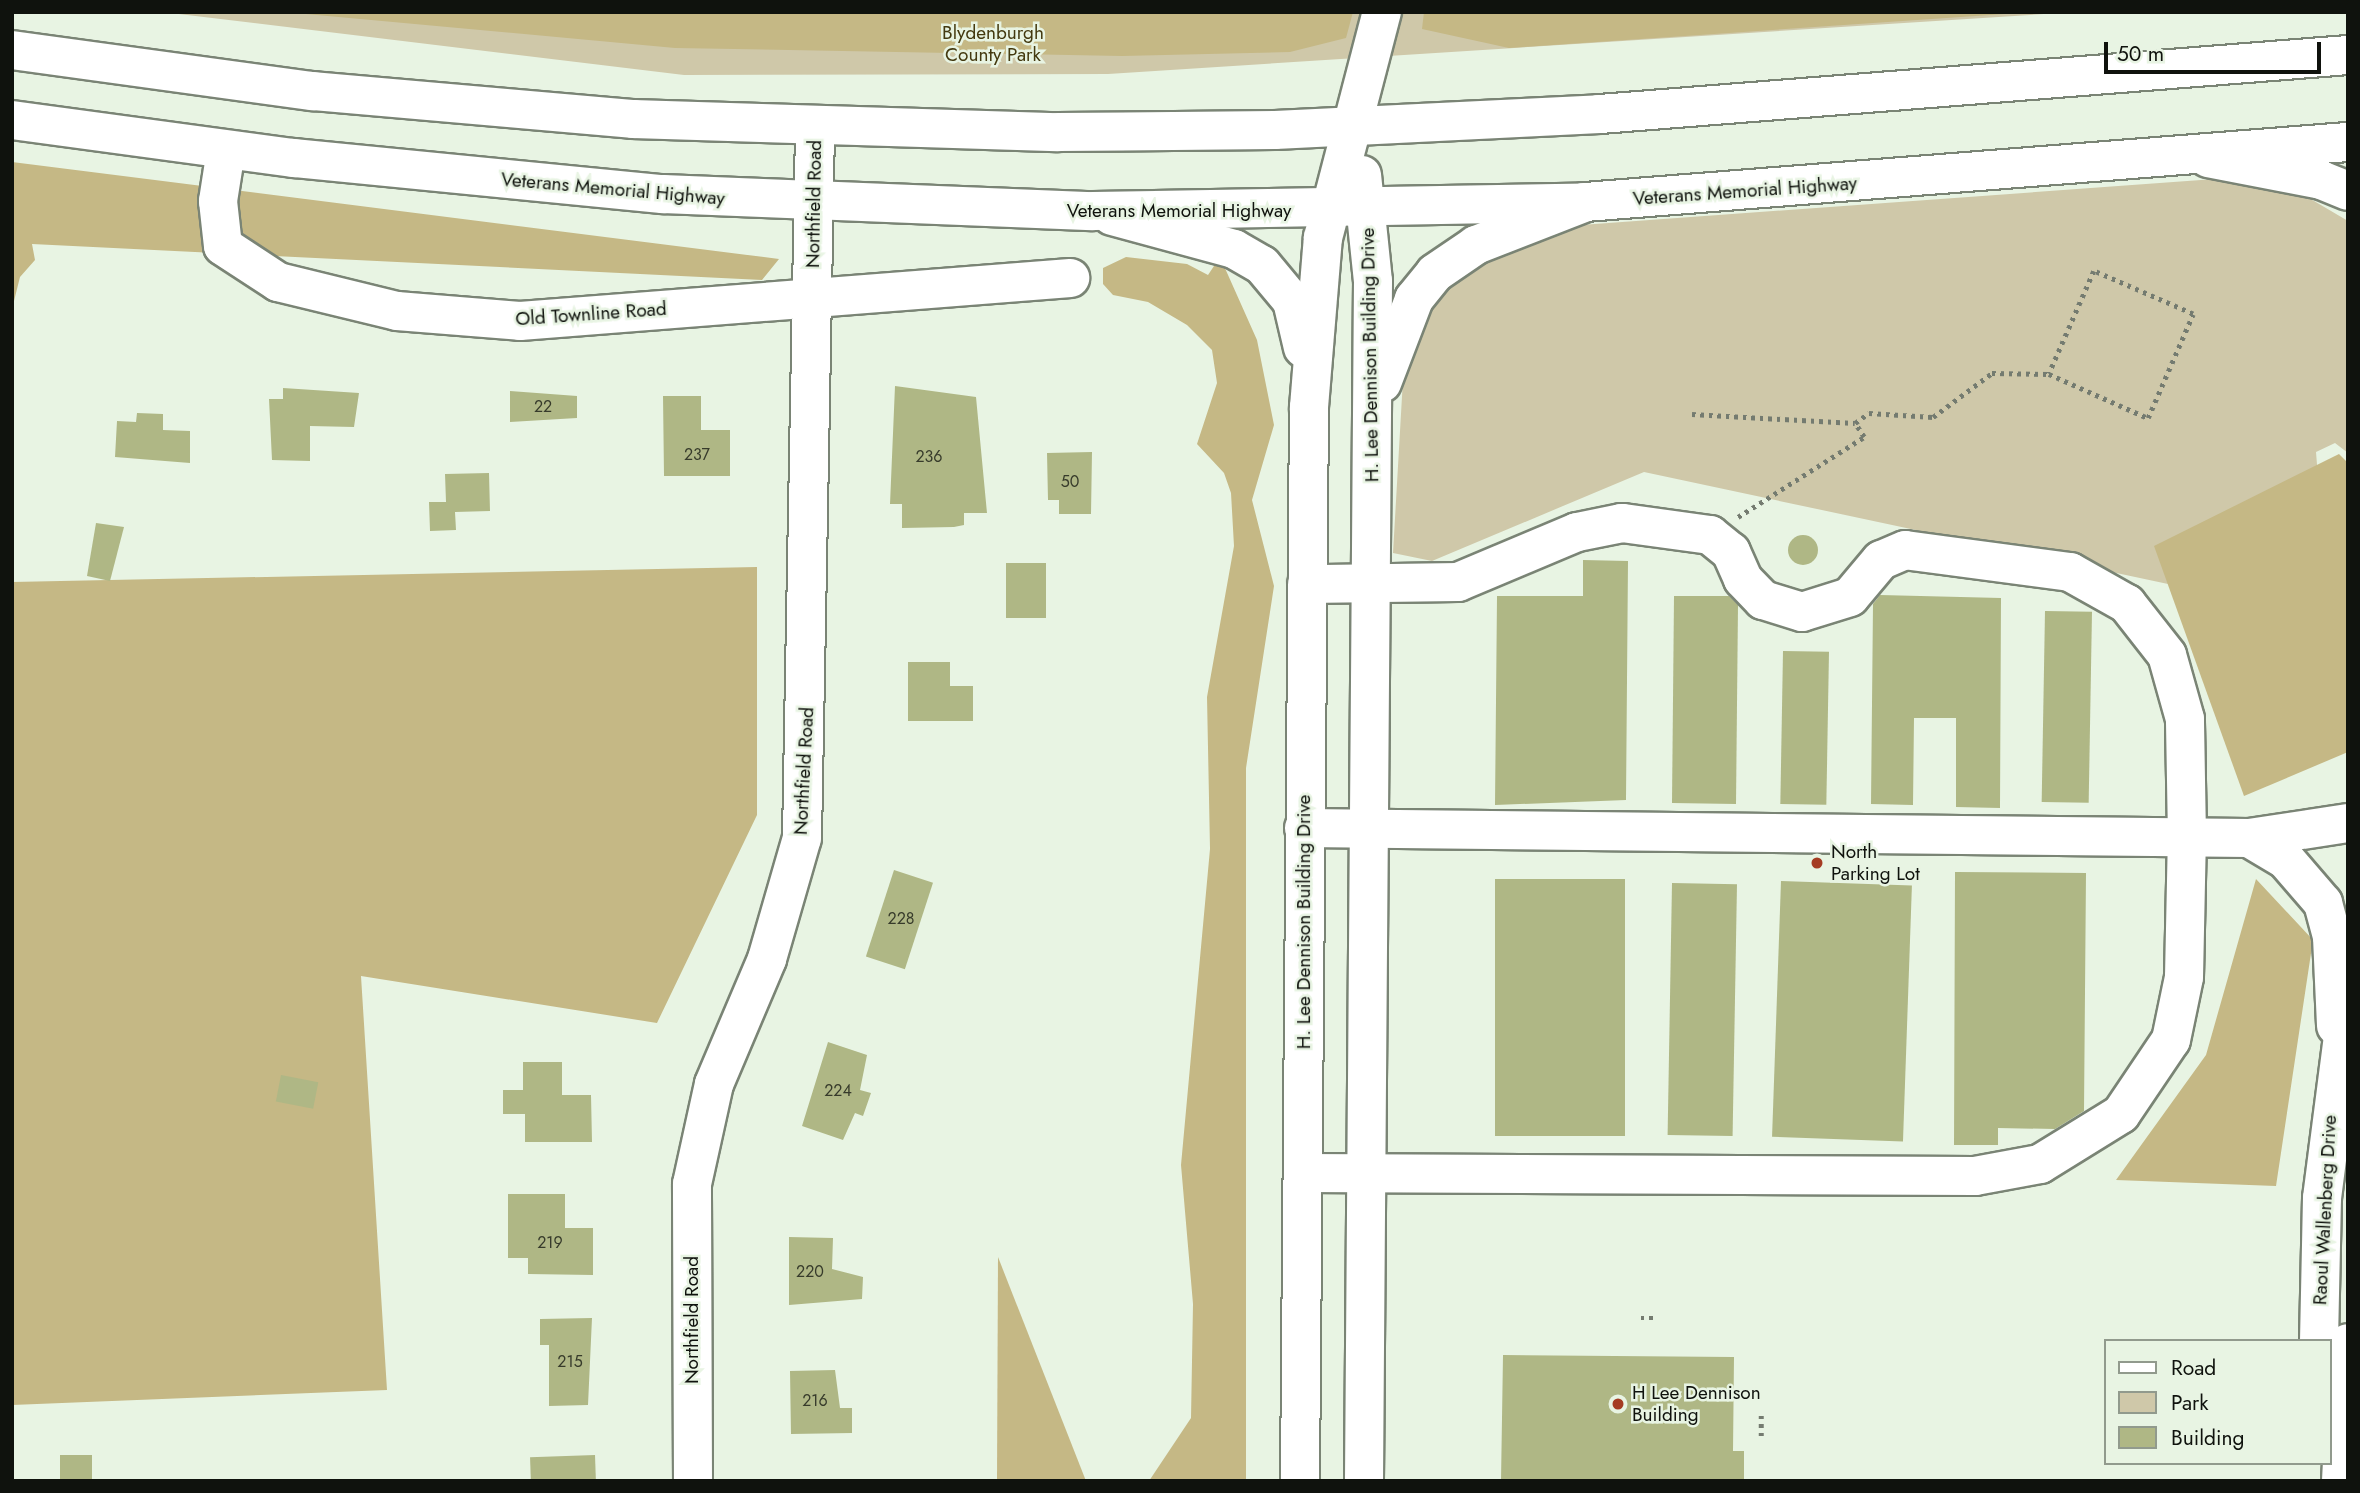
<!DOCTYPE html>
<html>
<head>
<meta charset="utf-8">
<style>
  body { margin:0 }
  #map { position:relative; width:2360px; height:1493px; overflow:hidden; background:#e8f4e3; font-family:Jost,sans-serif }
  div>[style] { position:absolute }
  .green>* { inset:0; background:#cfc8a9 }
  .forest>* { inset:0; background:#c5b885 }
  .building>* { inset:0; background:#afb785; transform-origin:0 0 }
  .round { border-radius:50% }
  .path>* { height:4.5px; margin-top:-2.25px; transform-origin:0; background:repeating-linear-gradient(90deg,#747b70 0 3.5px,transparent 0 8.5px) }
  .roads { filter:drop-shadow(2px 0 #7a8475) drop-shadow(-2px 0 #7a8475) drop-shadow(0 2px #7a8475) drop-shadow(0 -2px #7a8475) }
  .minor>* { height:38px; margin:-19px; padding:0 19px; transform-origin:19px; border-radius:19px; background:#fff }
  .highway>* { height:38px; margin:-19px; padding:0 19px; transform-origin:19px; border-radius:19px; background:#fff }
  .dots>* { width:19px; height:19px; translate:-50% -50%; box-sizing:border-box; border:4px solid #e8f4e3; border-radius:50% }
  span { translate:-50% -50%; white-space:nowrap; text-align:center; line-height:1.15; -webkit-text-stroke:5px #e8f4e3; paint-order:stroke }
  .number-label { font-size:16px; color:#373b2b }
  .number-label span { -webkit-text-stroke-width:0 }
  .park-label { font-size:19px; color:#43390f }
  .street-label { font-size:19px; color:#0f120d }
  .poi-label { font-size:19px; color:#0f120d }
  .left { translate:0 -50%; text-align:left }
  .frame { position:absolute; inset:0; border:14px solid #0f120d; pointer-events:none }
  .legend { position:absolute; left:2104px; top:1339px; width:228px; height:126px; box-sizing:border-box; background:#e8f4e3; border:2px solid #919a8d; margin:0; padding:9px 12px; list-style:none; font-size:21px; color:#0f120d }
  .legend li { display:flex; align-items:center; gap:14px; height:35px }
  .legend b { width:35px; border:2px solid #919a8d }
  .scale { position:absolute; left:2104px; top:42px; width:217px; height:32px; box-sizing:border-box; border:4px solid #0f120d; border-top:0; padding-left:9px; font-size:21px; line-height:24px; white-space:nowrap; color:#0f120d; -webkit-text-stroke:5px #e8f4e3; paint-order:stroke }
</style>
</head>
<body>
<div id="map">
  <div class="green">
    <div style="clip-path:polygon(162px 12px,2075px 12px,1108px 74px,684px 75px)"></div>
    <div style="clip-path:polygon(2270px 175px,2348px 221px,2348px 453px,2335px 443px,2316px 452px,2338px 726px,2168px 584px,1644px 472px,1432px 561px,1393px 553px,1403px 379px,1422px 301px,1540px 228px)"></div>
  </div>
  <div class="forest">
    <div style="clip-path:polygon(284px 12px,1353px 12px,1346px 38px,1290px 52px,1122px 56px,675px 48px)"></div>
    <div style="clip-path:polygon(1424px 12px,2035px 12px,1509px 48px,1422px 29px)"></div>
    <div style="clip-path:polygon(12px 162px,779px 259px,762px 280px,32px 244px,35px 260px,20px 277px,12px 309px)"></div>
    <div style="clip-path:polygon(1126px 257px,1187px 264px,1208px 275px,1220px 257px,1257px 340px,1274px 425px,1252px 500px,1274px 586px,1246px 768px,1246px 1481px,1149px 1481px,1191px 1418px,1193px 1304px,1181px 1165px,1210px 849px,1207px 697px,1234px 546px,1231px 493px,1224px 473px,1197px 444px,1217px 383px,1212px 350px,1187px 325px,1148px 302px,1113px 295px,1103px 284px,1103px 268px)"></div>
    <div style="clip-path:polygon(2339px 454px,2348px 463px,2348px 752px,2244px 796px,2154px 546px)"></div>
    <div style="clip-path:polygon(757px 567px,757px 815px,657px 1023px,361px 976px,387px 1390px,12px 1405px,12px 582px)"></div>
    <div style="clip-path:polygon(2256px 879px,2313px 940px,2276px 1186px,2116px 1180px,2206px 1055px)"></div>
    <div style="clip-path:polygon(998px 1257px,1086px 1481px,997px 1481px)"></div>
  </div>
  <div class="building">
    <div style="clip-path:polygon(895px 386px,976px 397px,987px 513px,964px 513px,964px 525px,954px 527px,902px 528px,902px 504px,890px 504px)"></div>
    <div style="clip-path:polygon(283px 388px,359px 393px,354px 427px,310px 426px,310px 461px,272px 460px,269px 399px,283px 399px)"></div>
    <div style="clip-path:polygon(510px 391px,577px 396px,577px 418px,510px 422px)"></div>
    <div style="clip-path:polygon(663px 396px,701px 396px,701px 430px,730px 430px,730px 476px,664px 476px)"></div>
    <div style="clip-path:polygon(137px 413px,163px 414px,163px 430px,190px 431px,190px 463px,115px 457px,117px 421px,136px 422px)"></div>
    <div style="clip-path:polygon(1092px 452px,1091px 514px,1059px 514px,1059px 500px,1048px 500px,1047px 453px)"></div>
    <div style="clip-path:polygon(489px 473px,490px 511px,455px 512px,456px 530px,430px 531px,429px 502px,446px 502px,445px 474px)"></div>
    <div style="clip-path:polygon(96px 523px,124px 527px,110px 581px,87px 576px)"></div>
    <div class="round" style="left:1788px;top:535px;width:30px;height:30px"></div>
    <div style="clip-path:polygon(1583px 560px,1628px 561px,1626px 800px,1495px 805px,1497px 596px,1583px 596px)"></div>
    <div style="left:1006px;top:563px;width:40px;height:55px"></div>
    <div style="clip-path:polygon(1880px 595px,2001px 598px,2000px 808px,1956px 807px,1956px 718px,1914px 718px,1913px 805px,1871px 804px,1873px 604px)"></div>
    <div style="clip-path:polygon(1674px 596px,1729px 596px,1738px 605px,1736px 804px,1672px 803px)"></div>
    <div style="left:2045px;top:611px;width:47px;height:191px;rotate:1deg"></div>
    <div style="left:1783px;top:651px;width:46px;height:153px;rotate:1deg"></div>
    <div style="clip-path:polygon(908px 662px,950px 662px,950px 686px,973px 686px,973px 721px,908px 721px)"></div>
    <div style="left:894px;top:870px;width:41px;height:91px;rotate:18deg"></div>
    <div style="clip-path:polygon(1955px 872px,2086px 873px,2084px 1111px,2055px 1129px,1998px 1128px,1998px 1145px,1954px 1145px)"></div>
    <div style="left:1495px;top:879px;width:130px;height:257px"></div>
    <div style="left:1781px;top:881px;width:131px;height:256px;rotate:2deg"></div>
    <div style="left:1672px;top:883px;width:65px;height:252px;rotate:1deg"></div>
    <div style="clip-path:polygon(828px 1042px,867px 1055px,860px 1090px,871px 1093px,863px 1116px,855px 1113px,843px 1140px,802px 1126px)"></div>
    <div style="clip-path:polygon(523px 1062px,562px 1062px,562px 1095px,591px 1095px,592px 1142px,525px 1142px,525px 1114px,503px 1114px,503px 1090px,523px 1090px)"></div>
    <div style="left:281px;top:1075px;width:38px;height:27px;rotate:11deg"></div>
    <div style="clip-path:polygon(508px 1194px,565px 1194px,565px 1228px,593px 1228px,593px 1275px,528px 1274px,528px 1258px,508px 1258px)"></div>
    <div style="clip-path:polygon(789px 1237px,833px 1238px,832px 1269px,863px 1277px,862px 1299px,789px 1305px)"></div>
    <div style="clip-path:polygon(592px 1318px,588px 1405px,549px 1406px,549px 1345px,540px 1345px,540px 1319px)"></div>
    <div style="clip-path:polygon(1503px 1355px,1734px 1357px,1733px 1451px,1744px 1451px,1744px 1481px,1501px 1481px)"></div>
    <div style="clip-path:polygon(835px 1370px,840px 1408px,852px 1408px,852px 1433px,791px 1434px,790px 1371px)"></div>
    <div style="left:60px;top:1455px;width:32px;height:26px"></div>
    <div style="left:595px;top:1455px;width:26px;height:65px;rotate:88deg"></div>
  </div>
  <div class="path">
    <div style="left:1692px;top:414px;width:163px;rotate:3.2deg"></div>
    <div style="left:1855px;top:423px;width:17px;rotate:-36deg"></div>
    <div style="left:1869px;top:413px;width:64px;rotate:3.6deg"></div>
    <div style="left:1933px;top:417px;width:74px;rotate:-36.7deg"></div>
    <div style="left:1992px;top:373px;width:57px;rotate:1deg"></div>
    <div style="left:2049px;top:374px;width:108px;rotate:24deg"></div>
    <div style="left:2148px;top:418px;width:113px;rotate:-66.6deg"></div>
    <div style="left:2193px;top:314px;width:108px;rotate:-156.5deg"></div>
    <div style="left:2094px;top:271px;width:112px;rotate:113.6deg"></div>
    <div style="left:1738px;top:517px;width:149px;rotate:-32.4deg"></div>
    <div style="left:1864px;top:437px;width:17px;rotate:-123deg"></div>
    <div style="left:1641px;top:1318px;width:12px"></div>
    <div style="left:1761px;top:1436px;width:22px;rotate:-90deg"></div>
  </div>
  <div class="roads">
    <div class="minor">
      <div style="left:226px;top:150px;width:52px;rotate:98.9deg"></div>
      <div style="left:218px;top:201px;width:45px;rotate:83.7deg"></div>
      <div style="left:223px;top:246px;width:66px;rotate:33.2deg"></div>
      <div style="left:278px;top:282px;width:122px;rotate:13.7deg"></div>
      <div style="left:397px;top:311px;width:123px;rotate:4.6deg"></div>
      <div style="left:520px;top:321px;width:552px;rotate:-4.47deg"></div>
      <div style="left:2208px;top:158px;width:115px;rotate:11deg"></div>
      <div style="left:2321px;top:180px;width:29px;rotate:22deg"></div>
      <div style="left:1362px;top:175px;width:107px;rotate:84.1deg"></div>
      <div style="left:1373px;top:281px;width:1200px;rotate:90.43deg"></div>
      <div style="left:1112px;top:216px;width:126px;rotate:15.1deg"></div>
      <div style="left:1234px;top:249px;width:32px;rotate:30deg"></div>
      <div style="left:1262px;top:265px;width:47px;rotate:50.2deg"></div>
      <div style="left:1292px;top:301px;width:48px;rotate:76.8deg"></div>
      <div style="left:1382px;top:383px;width:90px;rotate:-69.1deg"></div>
      <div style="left:1414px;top:299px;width:33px;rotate:-51deg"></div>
      <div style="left:1435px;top:273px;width:50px;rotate:-34.3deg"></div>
      <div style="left:1476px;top:245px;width:113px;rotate:-21.3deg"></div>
      <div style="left:1304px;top:828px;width:945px;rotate:0.61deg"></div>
      <div style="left:2249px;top:838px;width:100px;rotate:-8.6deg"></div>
      <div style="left:2249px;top:838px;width:43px;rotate:30.7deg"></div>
      <div style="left:2286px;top:860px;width:57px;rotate:49.3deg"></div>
      <div style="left:2323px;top:903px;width:35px;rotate:75deg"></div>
      <div style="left:2332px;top:937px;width:89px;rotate:87.4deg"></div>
      <div style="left:1303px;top:1173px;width:672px;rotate:0.26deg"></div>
      <div style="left:1975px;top:1176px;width:66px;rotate:-10.5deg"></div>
      <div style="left:2040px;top:1164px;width:95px;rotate:-31.7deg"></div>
      <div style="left:2121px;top:1114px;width:89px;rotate:-56deg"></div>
      <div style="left:2171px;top:1040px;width:64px;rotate:-78.3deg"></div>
      <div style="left:2184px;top:977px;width:140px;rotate:-88.8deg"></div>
      <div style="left:2187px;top:837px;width:118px;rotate:-91deg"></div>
      <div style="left:2185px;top:719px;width:66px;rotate:-105.7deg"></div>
      <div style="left:2167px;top:655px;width:65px;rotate:-128.1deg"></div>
      <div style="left:2127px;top:604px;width:65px;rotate:-150.7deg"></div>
      <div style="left:2070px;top:572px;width:166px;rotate:-172.4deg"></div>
      <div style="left:1905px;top:550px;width:26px;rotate:157deg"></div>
      <div style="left:1881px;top:560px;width:48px;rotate:130deg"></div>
      <div style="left:1850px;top:597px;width:50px;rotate:162.6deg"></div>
      <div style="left:1802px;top:612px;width:41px;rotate:-162.9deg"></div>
      <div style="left:1763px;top:600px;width:29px;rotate:-134deg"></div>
      <div style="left:1743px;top:579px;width:30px;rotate:-114deg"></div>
      <div style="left:1731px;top:552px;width:27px;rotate:-141deg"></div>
      <div style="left:1710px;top:535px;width:89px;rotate:-172.2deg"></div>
      <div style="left:1622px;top:523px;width:46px;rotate:168.7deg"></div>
      <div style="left:1577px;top:532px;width:129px;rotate:157.2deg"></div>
      <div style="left:1458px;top:582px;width:151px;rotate:179.2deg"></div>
      <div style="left:2319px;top:1341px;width:143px;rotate:-88.8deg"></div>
      <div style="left:2322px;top:1198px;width:203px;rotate:-82.6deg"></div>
      <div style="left:693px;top:1481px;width:297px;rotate:-90.2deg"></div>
      <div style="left:692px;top:1184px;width:102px;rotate:-77.6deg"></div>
      <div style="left:714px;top:1084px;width:136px;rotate:-67deg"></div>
      <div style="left:767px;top:959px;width:126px;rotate:-73.9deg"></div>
      <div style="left:802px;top:838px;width:710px;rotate:-88.95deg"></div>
      <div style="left:1300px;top:1481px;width:1074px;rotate:-89.52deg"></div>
      <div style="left:1309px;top:407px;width:170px;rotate:-85.3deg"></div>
      <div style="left:1323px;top:238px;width:234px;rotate:-75.4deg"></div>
      <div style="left:2341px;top:1481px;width:138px;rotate:-87.1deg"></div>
    </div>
    <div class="highway">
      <div style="left:12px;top:50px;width:304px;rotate:7.8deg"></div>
      <div style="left:313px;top:91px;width:321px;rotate:5deg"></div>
      <div style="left:633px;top:119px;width:425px;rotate:1.8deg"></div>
      <div style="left:1058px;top:132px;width:217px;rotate:-0.5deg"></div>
      <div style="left:1275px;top:130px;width:325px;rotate:-2.8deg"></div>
      <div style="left:1600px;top:114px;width:750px;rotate:-4.51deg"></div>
      <div style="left:12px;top:120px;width:285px;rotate:7.7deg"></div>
      <div style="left:294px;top:158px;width:371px;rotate:5.6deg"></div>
      <div style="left:663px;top:194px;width:430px;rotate:2.3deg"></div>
      <div style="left:1093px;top:211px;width:492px;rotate:-1deg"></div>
      <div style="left:1585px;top:202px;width:765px;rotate:-4.5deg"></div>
    </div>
  </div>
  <div class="dots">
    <div style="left:1817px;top:863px;background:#a53c23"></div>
    <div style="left:1618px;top:1404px;background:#a53c23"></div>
  </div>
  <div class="number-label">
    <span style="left:543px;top:407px">22</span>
    <span style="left:697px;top:455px">237</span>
    <span style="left:929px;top:457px">236</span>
    <span style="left:1070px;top:482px">50</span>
    <span style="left:901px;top:919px">228</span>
    <span style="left:838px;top:1091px">224</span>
    <span style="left:550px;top:1243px">219</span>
    <span style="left:810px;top:1272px">220</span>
    <span style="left:570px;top:1362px">215</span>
    <span style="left:815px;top:1401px">216</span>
  </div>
  <div class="park-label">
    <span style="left:993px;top:44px">Blydenburgh<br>County Park</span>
  </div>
  <div class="street-label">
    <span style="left:613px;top:189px;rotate:5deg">Veterans Memorial Highway</span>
    <span style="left:1745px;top:191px;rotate:-4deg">Veterans Memorial Highway</span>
    <span style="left:814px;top:204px;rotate:-89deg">Northfield Road</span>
    <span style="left:1179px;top:211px">Veterans Memorial Highway</span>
    <span style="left:591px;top:314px;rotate:-4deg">Old Townline Road</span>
    <span style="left:1370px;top:355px;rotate:-91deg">H. Lee Dennison Building Drive</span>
    <span style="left:804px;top:771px;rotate:-87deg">Northfield Road</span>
    <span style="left:1304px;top:922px;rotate:-90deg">H. Lee Dennison Building Drive</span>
    <span style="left:2325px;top:1210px;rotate:-87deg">Raoul Wallenberg Drive</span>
    <span style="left:692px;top:1320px;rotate:-90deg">Northfield Road</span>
  </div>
  <div class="poi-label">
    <span class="left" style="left:1831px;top:863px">North<br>Parking Lot</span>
    <span class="left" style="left:1632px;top:1404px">H Lee Dennison<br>Building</span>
  </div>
  <div class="frame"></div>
  <ul class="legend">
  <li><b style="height:9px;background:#fff"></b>Road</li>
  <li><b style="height:19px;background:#cfc8a9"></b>Park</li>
  <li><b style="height:19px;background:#afb785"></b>Building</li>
  </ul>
  <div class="scale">50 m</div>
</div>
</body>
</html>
